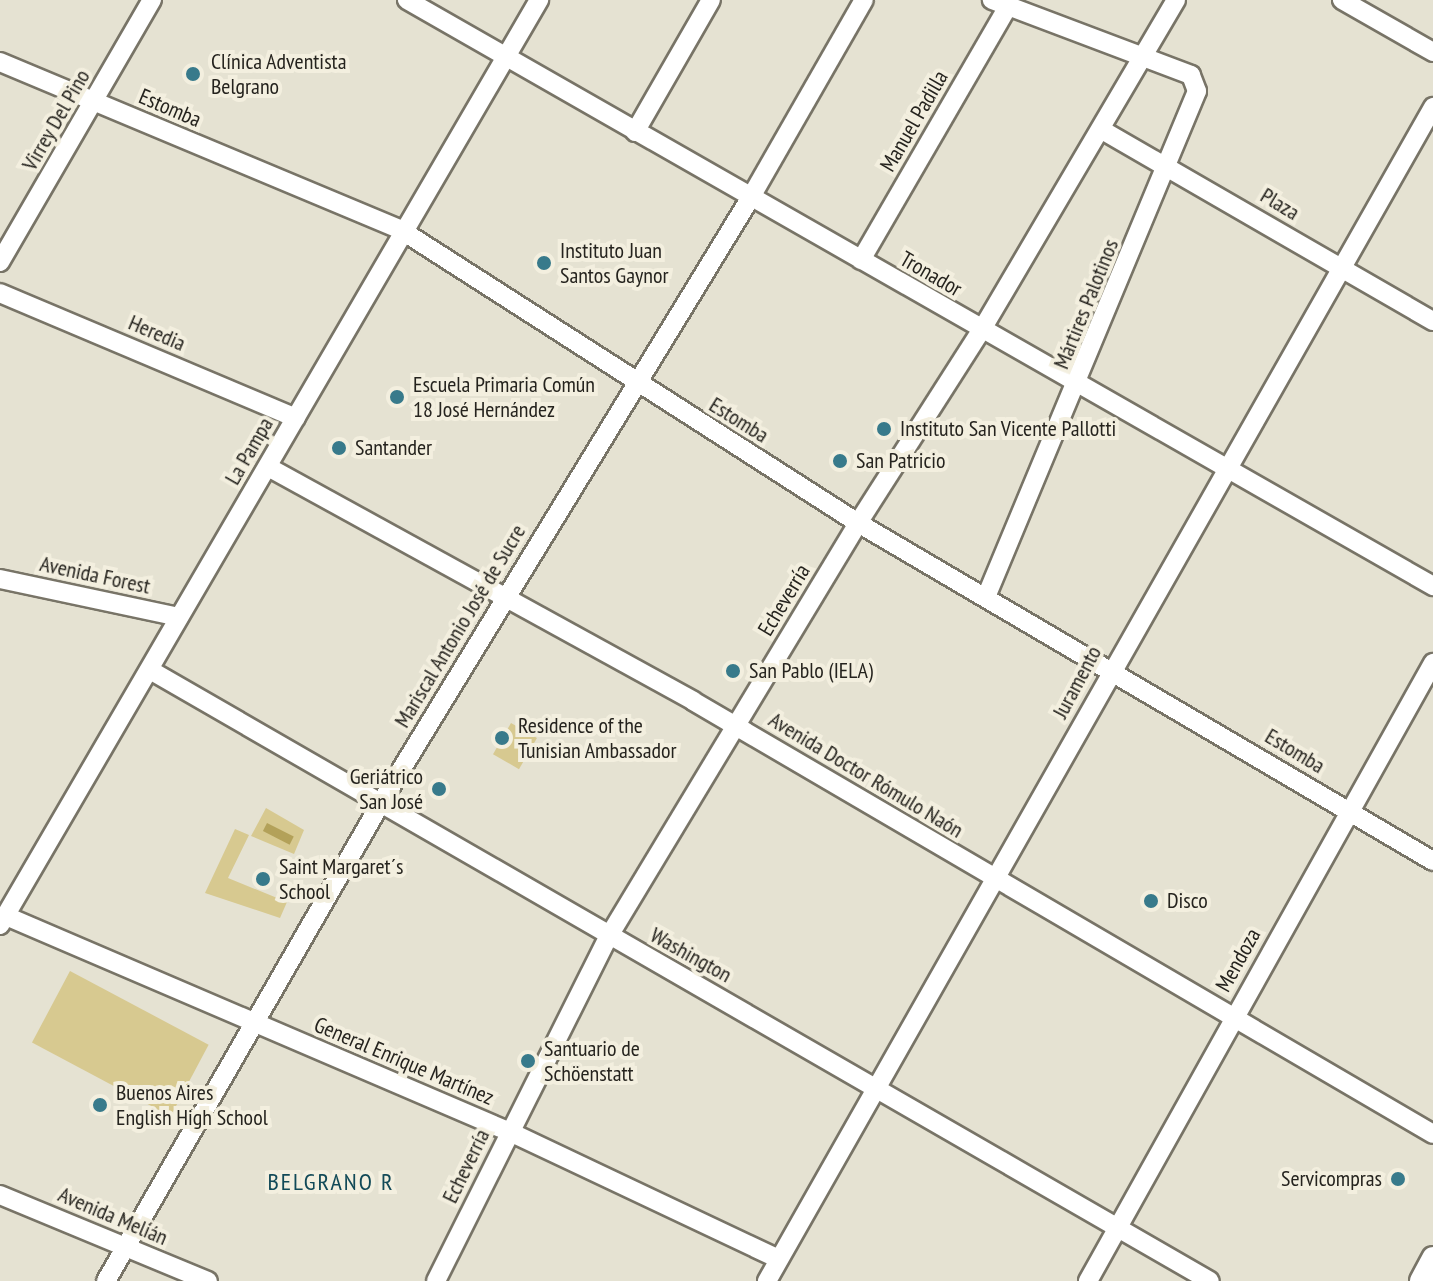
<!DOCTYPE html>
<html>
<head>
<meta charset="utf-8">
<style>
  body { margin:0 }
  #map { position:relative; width:1433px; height:1281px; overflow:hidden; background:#e5e2d2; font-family:"PT Sans Narrow",sans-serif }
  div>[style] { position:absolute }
  .green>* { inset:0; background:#d7c990; transform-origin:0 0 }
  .water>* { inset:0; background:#b3a159; transform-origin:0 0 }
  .roads { filter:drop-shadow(2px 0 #787467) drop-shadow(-2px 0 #787467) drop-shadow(0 2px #787467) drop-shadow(0 -2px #787467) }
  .minor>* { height:18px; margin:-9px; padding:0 9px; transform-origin:9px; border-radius:9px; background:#fff }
  .major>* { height:22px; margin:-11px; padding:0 11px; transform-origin:11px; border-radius:11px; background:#fff }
  .dots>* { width:22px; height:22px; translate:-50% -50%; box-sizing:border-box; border:4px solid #f3efdf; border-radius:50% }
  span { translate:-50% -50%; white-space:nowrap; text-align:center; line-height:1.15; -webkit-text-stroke:8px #f3efdf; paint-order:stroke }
  .poi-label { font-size:22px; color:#25231e }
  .left { translate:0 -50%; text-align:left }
  .right { translate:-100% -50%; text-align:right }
  .street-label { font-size:22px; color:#25231e }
  .neighbourhood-label { font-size:24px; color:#124a58; letter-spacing:2px }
</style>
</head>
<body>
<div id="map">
  <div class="green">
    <div style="left:511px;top:723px;width:30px;height:36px;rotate:30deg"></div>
    <div style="clip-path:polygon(266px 808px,304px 830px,294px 854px,251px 836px)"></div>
    <div style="clip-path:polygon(235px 829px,249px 835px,228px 878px,287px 902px,280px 918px,205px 893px)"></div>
    <div style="left:70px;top:971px;width:157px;height:81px;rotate:28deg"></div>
  </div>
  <div class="water">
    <div style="left:267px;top:823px;width:30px;height:9px;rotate:27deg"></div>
  </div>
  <div class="roads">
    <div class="minor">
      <div style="left:407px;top:0;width:1182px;rotate:29.73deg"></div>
      <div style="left:1342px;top:0;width:105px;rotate:29.7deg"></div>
      <div style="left:0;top:62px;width:435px;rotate:22.7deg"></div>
      <div style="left:401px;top:230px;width:543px;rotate:32.67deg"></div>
      <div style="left:858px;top:523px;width:667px;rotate:30.45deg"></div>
      <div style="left:1102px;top:130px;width:382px;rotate:30deg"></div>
      <div style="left:635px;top:132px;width:152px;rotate:-60.1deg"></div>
      <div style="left:861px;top:260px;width:293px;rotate:-59.9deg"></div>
      <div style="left:0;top:262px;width:303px;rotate:-59.9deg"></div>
      <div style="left:0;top:293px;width:321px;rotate:22.9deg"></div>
      <div style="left:268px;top:467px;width:485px;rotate:28.8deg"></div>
      <div style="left:693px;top:701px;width:857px;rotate:30.33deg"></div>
      <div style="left:0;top:579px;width:183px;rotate:12deg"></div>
      <div style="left:986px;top:597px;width:548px;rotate:-67.36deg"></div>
      <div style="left:1197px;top:91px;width:17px;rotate:-111deg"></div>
      <div style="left:1191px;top:75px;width:213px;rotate:-159.3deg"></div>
      <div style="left:150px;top:670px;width:1223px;rotate:29.96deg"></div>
      <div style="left:6px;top:916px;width:548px;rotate:23.2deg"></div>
      <div style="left:510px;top:1132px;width:297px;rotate:25.3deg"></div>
      <div style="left:0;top:925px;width:1071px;rotate:-59.77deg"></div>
      <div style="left:0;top:1195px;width:225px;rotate:22.5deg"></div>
      <div style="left:106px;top:1281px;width:554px;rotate:-60.1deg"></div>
      <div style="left:382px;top:801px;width:708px;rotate:-58.58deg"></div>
      <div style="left:751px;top:197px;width:227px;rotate:-60.2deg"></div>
      <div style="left:436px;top:1281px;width:386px;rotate:-63.4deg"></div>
      <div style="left:609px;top:936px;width:482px;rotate:-58.9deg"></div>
      <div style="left:858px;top:523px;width:228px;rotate:-57.4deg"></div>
      <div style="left:981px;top:331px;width:384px;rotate:-59.5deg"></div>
      <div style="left:767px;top:1281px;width:1350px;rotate:-60.43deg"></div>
      <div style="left:1088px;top:1281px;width:708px;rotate:-60.83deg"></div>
    </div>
    <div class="major">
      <div style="left:1421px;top:1281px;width:26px;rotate:-62deg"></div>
    </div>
  </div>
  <div class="dots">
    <div style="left:193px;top:74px;background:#387a8b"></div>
    <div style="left:544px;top:263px;background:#387a8b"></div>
    <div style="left:397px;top:397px;background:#387a8b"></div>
    <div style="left:884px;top:429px;background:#387a8b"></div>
    <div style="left:339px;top:448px;background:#387a8b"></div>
    <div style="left:840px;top:461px;background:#387a8b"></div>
    <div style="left:733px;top:671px;background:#387a8b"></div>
    <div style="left:502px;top:738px;background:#387a8b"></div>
    <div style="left:439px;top:789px;background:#387a8b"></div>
    <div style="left:263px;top:879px;background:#387a8b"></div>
    <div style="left:1151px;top:901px;background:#387a8b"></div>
    <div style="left:528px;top:1061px;background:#387a8b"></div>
    <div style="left:100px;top:1105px;background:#387a8b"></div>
    <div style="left:1398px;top:1179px;background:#387a8b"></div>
  </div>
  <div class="poi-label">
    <span class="left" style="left:211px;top:74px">Clínica Adventista<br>Belgrano</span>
    <span class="left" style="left:560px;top:263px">Instituto Juan<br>Santos Gaynor</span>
    <span class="left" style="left:413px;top:397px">Escuela Primaria Común<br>18 José Hernández</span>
    <span class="left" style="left:900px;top:429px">Instituto San Vicente Pallotti</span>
    <span class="left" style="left:355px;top:448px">Santander</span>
    <span class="left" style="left:856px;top:461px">San Patricio</span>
    <span class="left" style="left:749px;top:671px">San Pablo (IELA)</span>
    <span class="left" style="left:518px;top:738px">Residence of the<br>Tunisian Ambassador</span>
    <span class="right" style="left:423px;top:789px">Geriátrico<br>San José</span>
    <span class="left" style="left:279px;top:879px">Saint Margaret´s<br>School</span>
    <span class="left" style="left:1167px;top:901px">Disco</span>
    <span class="left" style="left:544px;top:1061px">Santuario de<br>Schöenstatt</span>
    <span class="left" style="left:116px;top:1105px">Buenos Aires<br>English High School</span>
    <span class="right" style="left:1382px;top:1179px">Servicompras</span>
  </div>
  <div class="street-label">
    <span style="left:170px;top:108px;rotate:23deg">Estomba</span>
    <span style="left:56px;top:120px;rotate:-60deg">Virrey Del Pino</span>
    <span style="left:914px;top:121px;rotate:-60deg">Manuel Padilla</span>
    <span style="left:1280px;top:204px;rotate:31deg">Plaza</span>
    <span style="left:931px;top:274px;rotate:30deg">Tronador</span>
    <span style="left:1086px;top:304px;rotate:-68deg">Mártires Palotinos</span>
    <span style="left:157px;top:333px;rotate:23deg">Heredia</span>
    <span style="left:739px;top:420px;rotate:32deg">Estomba</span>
    <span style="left:249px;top:451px;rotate:-60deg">La Pampa</span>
    <span style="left:95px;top:575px;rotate:12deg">Avenida Forest</span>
    <span style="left:784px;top:600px;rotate:-59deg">Echeverría</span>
    <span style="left:460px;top:626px;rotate:-59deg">Mariscal Antonio José de Sucre</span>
    <span style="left:1077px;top:682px;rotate:-62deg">Juramento</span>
    <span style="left:1295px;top:751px;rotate:31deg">Estomba</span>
    <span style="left:866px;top:775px;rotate:31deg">Avenida Doctor Rómulo Naón</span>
    <span style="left:691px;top:955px;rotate:29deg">Washington</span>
    <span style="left:1238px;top:960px;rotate:-61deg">Mendoza</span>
    <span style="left:404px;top:1061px;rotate:23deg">General Enrique Martínez</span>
    <span style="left:466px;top:1166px;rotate:-64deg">Echeverría</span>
    <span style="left:113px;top:1216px;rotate:23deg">Avenida Melián</span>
  </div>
  <div class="neighbourhood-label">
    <span style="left:331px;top:1182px">BELGRANO R</span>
  </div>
</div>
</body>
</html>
